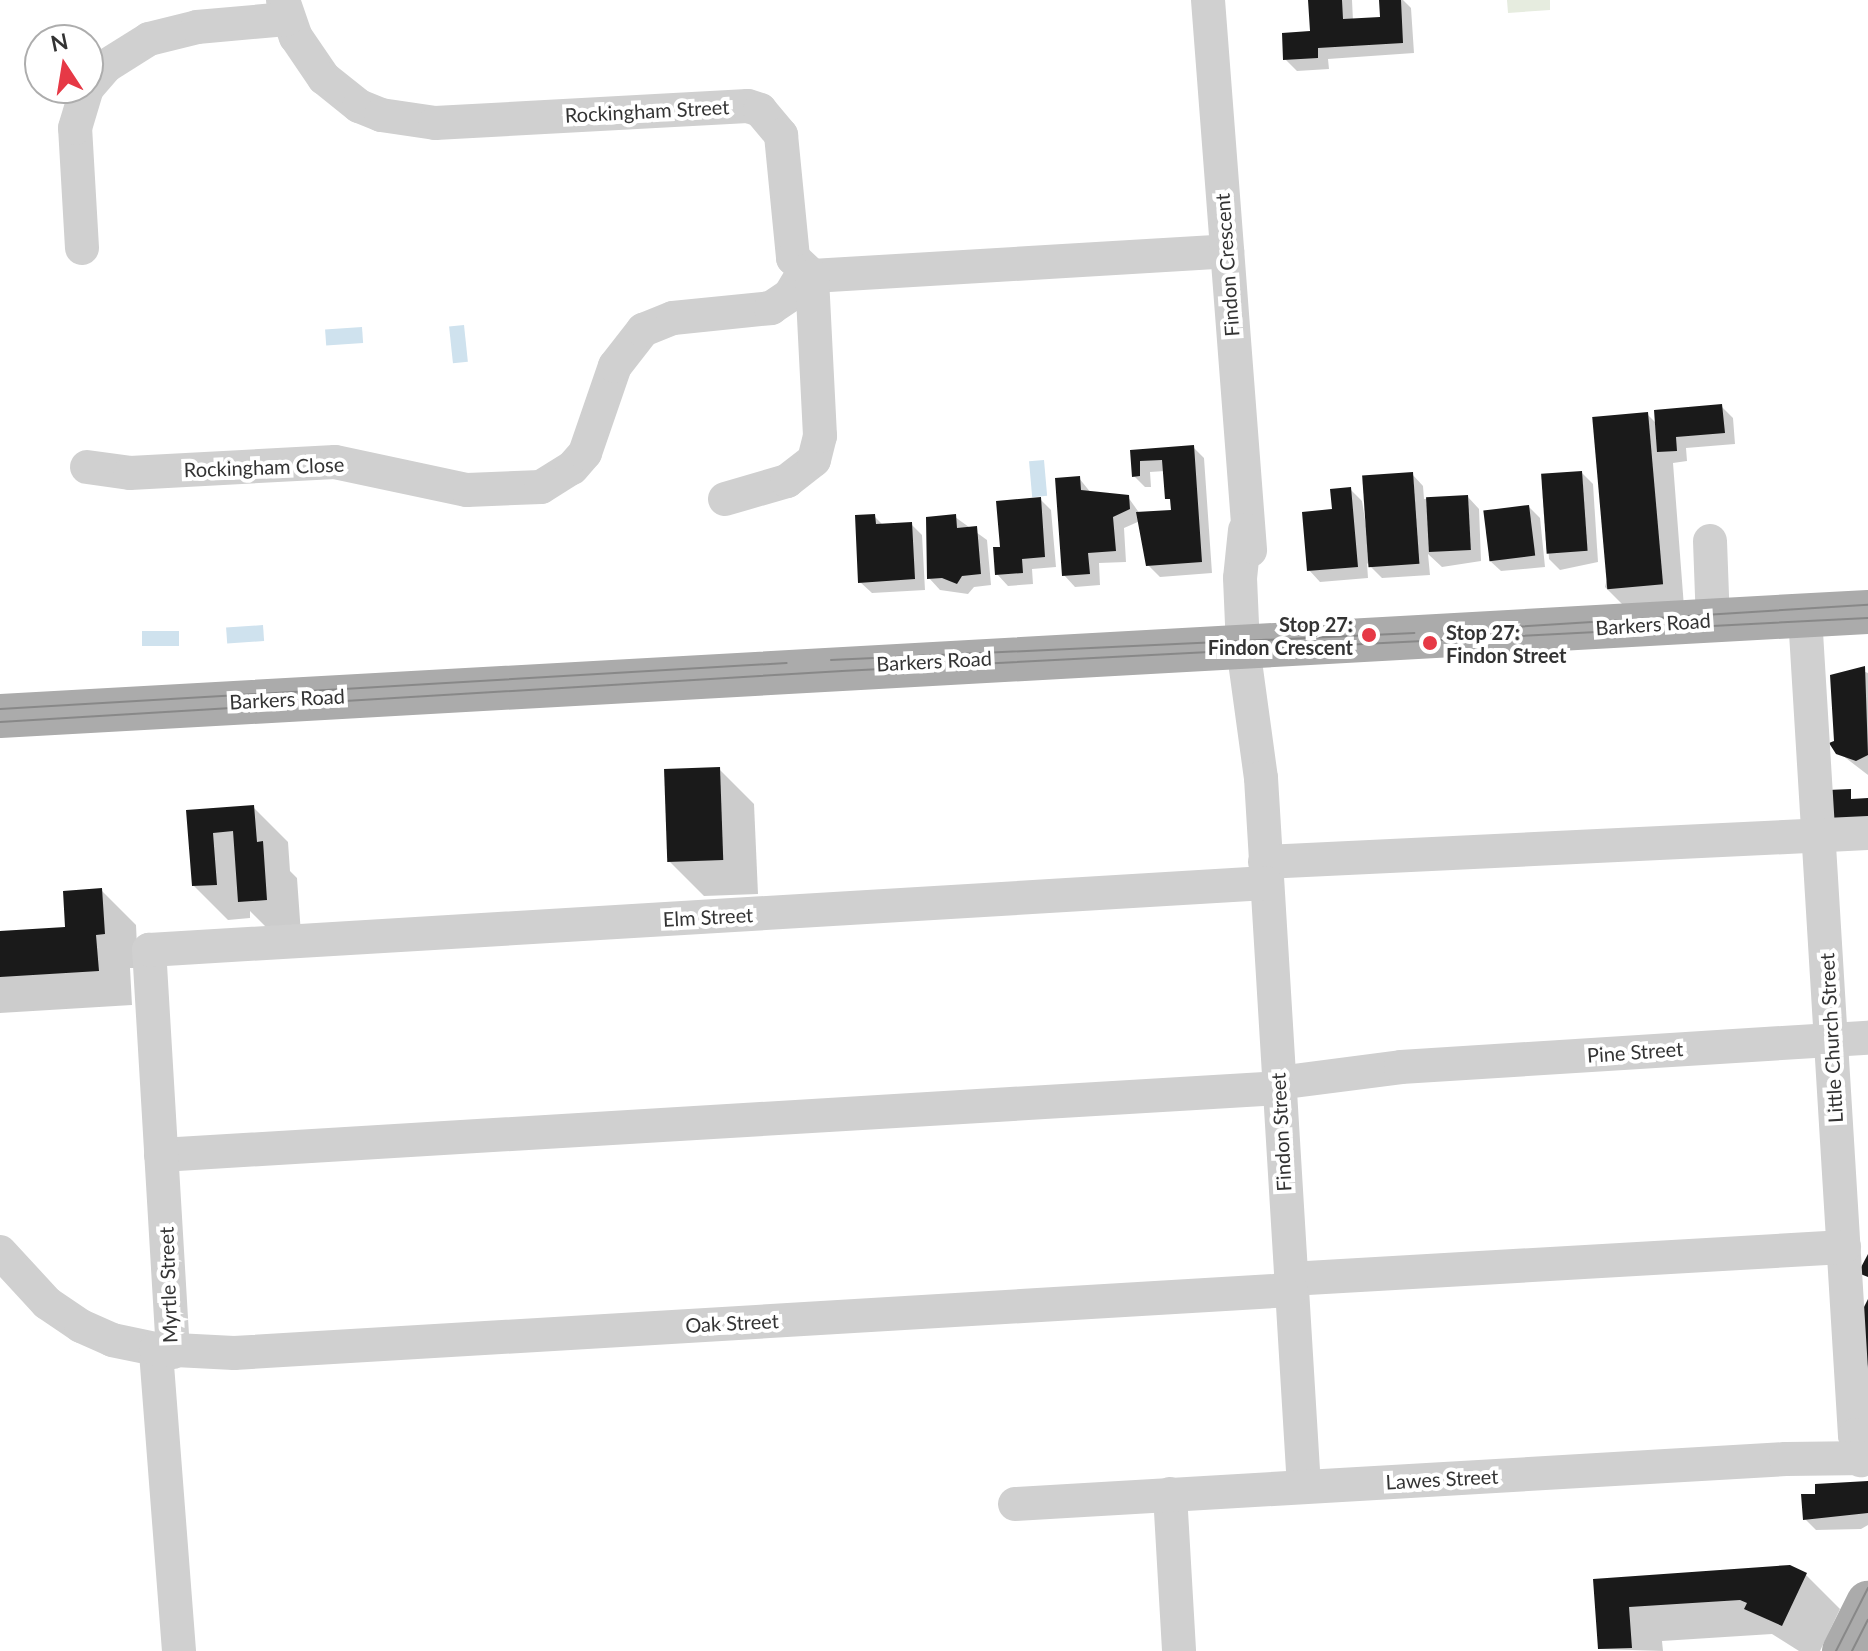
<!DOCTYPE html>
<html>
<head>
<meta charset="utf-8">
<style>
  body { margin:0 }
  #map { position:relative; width:1868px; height:1651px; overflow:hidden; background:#fff; font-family:Lato,sans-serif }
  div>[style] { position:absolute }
  .green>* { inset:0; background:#e6ecdf }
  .water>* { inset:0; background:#cfe2ee; transform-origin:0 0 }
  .shadow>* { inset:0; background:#0003 }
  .building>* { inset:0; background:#1a1a1a; transform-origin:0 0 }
  .minor>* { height:34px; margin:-17px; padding:0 17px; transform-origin:17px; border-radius:17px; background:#d0d0d0 }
  .major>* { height:44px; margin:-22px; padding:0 22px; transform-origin:22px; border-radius:22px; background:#ababab }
  .tram>* { height:2px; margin:-1px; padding:0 1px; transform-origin:1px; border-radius:1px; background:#888 }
  .dots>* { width:22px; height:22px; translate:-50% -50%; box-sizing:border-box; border:4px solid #fff; border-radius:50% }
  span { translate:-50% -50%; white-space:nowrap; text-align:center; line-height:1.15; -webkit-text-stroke:8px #fff; paint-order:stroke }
  .street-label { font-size:20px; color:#333 }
  .poi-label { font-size:20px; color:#333; font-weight:700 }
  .right { translate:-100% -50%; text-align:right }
  .left { translate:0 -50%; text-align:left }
  .north { position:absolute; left:24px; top:24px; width:80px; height:80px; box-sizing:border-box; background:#fff; border:2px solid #adadad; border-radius:50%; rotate:348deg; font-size:22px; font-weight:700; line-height:32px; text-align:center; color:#333 }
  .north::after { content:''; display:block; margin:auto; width:28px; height:36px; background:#e63946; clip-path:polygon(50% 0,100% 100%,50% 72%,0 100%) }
</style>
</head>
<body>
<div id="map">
  <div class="green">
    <div style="clip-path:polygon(1507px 0,1550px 0,1550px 10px,1508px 13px)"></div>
  </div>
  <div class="water">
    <div style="left:464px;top:325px;width:37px;height:15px;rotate:84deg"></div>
    <div style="left:362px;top:327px;width:16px;height:37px;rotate:86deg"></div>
    <div style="left:1044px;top:460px;width:36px;height:15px;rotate:85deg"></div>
    <div style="left:263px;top:625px;width:16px;height:37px;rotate:86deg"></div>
    <div style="left:179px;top:631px;width:15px;height:37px;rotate:90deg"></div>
  </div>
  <div class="shadow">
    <div style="clip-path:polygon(1310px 0,1352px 0,1353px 21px,1382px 19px,1381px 0,1403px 0,1411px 8px,1414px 53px,1328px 59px,1329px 69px,1297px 71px,1285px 59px,1312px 33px)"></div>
    <div style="clip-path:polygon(1721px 406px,1733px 418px,1735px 444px,1686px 448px,1687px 461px,1673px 463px,1684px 607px,1628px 610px,1605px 587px,1647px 414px,1657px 424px)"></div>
    <div style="clip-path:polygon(1193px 447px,1204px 458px,1212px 573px,1160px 577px,1148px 565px,1140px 521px,1124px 528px,1126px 562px,1099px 563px,1100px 585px,1075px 587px,1064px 575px,1079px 478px,1091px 493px,1128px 497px,1140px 514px,1173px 511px,1165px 471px,1150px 472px,1151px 487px,1145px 487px,1134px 476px,1132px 452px)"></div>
    <div style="clip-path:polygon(1582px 473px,1593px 484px,1598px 562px,1560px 570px,1549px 559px,1544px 475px)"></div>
    <div style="clip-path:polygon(1412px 474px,1423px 486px,1424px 499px,1468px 497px,1479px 509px,1481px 561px,1442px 567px,1428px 554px,1430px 575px,1382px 578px,1367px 563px,1368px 578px,1320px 582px,1309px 570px,1334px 511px,1350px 489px,1362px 501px,1369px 545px)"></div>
    <div style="clip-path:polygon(1040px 499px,1051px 510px,1056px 567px,1032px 569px,1033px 584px,1008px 586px,997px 574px,1002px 549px)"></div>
    <div style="clip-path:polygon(1529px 507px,1540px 518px,1545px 567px,1501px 571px,1489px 560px)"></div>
    <div style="clip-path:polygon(874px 516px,884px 526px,911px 524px,922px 535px,925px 590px,872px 593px,860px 582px)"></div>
    <div style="clip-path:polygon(955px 517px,987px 540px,991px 585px,974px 587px,968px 594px,940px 590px,929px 578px)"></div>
    <div style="clip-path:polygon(1857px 669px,1868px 673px,1868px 775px,1838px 752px,1836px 742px)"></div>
    <div style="clip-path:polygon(719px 769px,754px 804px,758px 894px,704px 896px,670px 862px)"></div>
    <div style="clip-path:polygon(253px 807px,288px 842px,290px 871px,297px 878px,301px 934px,274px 935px,250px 911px,250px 918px,228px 920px,193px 885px,188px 812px)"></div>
    <div style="clip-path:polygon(101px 890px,136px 925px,138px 968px,130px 968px,132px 1005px,0 1013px,0 933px,67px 929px)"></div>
    <div style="clip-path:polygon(1868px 1483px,1868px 1525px,1861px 1529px,1816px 1530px,1805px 1519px,1817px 1496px)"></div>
    <div style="clip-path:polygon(1806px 1575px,1840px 1609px,1820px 1651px,1799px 1651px,1772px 1634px,1662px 1641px,1663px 1651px,1600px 1649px,1595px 1581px)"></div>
  </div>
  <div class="building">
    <div style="clip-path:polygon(1308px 0,1342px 0,1343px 19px,1380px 17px,1379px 0,1401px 0,1403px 43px,1318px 48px,1318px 58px,1283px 60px,1282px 33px,1310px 31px)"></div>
    <div style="clip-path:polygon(1722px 404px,1725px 433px,1676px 437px,1677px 451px,1657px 452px,1654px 410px)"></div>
    <div style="left:1648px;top:412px;width:173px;height:56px;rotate:85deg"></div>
    <div style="clip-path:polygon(1194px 445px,1202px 562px,1146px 566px,1136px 512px,1171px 510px,1170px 499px,1165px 499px,1162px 460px,1140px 461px,1140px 476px,1132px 477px,1130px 450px)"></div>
    <div style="left:1582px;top:471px;width:80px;height:41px;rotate:86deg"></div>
    <div style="left:1413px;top:472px;width:92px;height:51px;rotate:86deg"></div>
    <div style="clip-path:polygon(1080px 476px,1081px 490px,1129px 495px,1130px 509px,1113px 517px,1116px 551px,1088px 553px,1090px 574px,1062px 576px,1055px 478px)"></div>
    <div style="clip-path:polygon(1351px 487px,1358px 567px,1307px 571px,1302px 512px,1332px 509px,1330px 489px)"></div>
    <div style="left:1468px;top:495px;width:55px;height:42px;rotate:87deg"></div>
    <div style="clip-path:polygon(1041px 497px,1045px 557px,1022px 559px,1023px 573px,995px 575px,993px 547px,1000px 547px,996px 501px)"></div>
    <div style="left:1529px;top:505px;width:51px;height:46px;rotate:83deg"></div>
    <div style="clip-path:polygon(875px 514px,876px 524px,912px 522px,915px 579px,858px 583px,855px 515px)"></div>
    <div style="clip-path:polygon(956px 514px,957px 528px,977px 526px,981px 574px,962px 576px,957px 584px,942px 578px,927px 579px,926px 517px)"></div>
    <div style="clip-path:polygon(1865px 666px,1868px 755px,1856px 761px,1836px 754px,1829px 743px,1834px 741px,1830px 675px)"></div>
    <div style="left:720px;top:767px;width:93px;height:56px;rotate:88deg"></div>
    <div style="clip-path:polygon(1851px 789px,1851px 799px,1868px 798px,1868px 822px,1829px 824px,1828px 790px)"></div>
    <div style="clip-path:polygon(254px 805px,257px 842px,263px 841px,267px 900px,238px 902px,233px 831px,213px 833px,217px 885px,192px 886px,186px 810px)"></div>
    <div style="clip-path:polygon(102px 888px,105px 934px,96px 935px,99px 971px,0 977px,0 931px,65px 927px,63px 891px)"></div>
    <div style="clip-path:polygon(1868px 1254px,1868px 1277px,1858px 1273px)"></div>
    <div style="clip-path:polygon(1868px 1299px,1868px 1370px,1859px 1317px)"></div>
    <div style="clip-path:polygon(1868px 1481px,1868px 1513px,1803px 1520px,1801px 1494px,1815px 1494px,1815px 1484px)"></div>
    <div style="clip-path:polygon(1790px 1565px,1807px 1573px,1782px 1626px,1744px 1609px,1747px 1603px,1740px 1600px,1629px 1607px,1632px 1648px,1598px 1649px,1593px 1579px)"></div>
  </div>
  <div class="minor">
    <div style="left:283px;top:0;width:39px;rotate:71deg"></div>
    <div style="left:296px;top:37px;width:50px;rotate:55.7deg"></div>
    <div style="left:324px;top:78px;width:45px;rotate:38.7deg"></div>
    <div style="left:359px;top:106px;width:24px;rotate:22deg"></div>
    <div style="left:381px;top:115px;width:55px;rotate:8.4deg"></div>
    <div style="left:435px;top:123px;width:313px;rotate:-3.1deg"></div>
    <div style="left:748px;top:106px;width:13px;rotate:18deg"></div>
    <div style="left:760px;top:110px;width:33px;rotate:50deg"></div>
    <div style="left:781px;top:135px;width:124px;rotate:84.4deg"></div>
    <div style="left:793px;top:258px;width:26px;rotate:43deg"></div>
    <div style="left:812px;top:276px;width:416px;rotate:-3.4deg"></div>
    <div style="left:1208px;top:0;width:552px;rotate:85.63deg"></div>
    <div style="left:88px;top:87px;width:28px;rotate:-49deg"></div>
    <div style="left:106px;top:66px;width:51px;rotate:-32.1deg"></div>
    <div style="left:149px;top:39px;width:49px;rotate:-14deg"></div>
    <div style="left:197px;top:27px;width:90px;rotate:-5.1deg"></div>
    <div style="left:82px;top:248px;width:120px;rotate:-93.3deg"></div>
    <div style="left:75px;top:128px;width:42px;rotate:-73.3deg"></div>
    <div style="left:87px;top:467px;width:43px;rotate:7.9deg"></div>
    <div style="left:130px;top:473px;width:205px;rotate:-3.1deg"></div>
    <div style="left:335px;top:462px;width:135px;rotate:12deg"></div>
    <div style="left:467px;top:490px;width:74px;rotate:-2.3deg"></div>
    <div style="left:541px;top:487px;width:36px;rotate:-32deg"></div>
    <div style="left:572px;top:468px;width:20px;rotate:-49deg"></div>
    <div style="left:585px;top:453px;width:92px;rotate:-71deg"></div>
    <div style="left:615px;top:366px;width:46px;rotate:-52.1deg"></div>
    <div style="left:643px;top:330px;width:32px;rotate:-22deg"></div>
    <div style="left:673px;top:318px;width:99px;rotate:-5.8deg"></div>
    <div style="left:771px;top:308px;width:23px;rotate:-34deg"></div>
    <div style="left:790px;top:295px;width:27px;rotate:-59deg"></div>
    <div style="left:725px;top:499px;width:65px;rotate:-16.2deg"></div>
    <div style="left:787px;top:481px;width:34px;rotate:-38deg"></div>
    <div style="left:814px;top:460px;width:25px;rotate:-76deg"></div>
    <div style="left:820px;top:436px;width:160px;rotate:-92.9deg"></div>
    <div style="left:1245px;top:530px;width:48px;rotate:95.9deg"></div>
    <div style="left:1240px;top:578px;width:69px;rotate:87.5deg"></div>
    <div style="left:1243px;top:647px;width:132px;rotate:82.2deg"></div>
    <div style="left:1261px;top:778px;width:710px;rotate:86.53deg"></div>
    <div style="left:1710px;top:541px;width:80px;rotate:87.9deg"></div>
    <div style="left:1805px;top:616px;width:821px;rotate:86.51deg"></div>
    <div style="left:1855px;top:1435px;width:26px;rotate:77deg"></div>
    <div style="left:1265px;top:862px;width:604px;rotate:-2.75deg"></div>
    <div style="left:1278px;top:1083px;width:124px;rotate:-7.4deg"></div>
    <div style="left:1401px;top:1067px;width:468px;rotate:-3.6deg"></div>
    <div style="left:161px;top:1155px;width:1120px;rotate:-3.43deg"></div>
    <div style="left:0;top:1252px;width:69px;rotate:47.3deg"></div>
    <div style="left:47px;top:1303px;width:41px;rotate:34.1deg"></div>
    <div style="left:81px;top:1326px;width:34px;rotate:24deg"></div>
    <div style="left:112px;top:1340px;width:45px;rotate:11.6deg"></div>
    <div style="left:1290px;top:1279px;width:555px;rotate:-3.31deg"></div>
    <div style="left:173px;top:1352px;width:403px;rotate:-93.4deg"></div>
    <div style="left:149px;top:950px;width:1119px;rotate:-3.43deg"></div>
    <div style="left:1170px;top:1494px;width:157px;rotate:86.7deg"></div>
    <div style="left:1015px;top:1504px;width:772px;rotate:-3.34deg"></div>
    <div style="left:1786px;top:1459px;width:82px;rotate:-0.7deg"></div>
    <div style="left:179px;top:1651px;width:303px;rotate:-94.4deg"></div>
    <div style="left:156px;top:1349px;width:78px;rotate:2.9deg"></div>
    <div style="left:234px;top:1353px;width:1059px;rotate:-3.41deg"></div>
  </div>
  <div class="major">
    <div style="left:0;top:716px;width:1871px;rotate:-3.19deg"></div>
    <div style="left:1844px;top:1651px;width:54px;rotate:-63.4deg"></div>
  </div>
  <div class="tram">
    <div style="left:1450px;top:631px;width:419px;rotate:-3.6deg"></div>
    <div style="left:831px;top:660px;width:584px;rotate:-2.65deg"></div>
    <div style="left:0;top:709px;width:788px;rotate:-3.35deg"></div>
    <div style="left:0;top:722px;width:844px;rotate:-3.47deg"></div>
    <div style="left:842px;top:671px;width:1027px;rotate:-2.96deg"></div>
    <div style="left:1836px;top:1651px;width:71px;rotate:-63.1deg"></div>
    <div style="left:1852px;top:1651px;width:35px;rotate:-63deg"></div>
  </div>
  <div class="dots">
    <div style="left:1369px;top:635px;background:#e63946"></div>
    <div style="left:1430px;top:643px;background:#e63946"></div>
  </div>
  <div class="street-label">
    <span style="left:647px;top:111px;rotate:-3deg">Rockingham Street</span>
    <span style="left:1227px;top:265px;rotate:-94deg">Findon Crescent</span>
    <span style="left:264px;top:467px;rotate:-2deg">Rockingham Close</span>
    <span style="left:1653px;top:624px;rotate:-4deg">Barkers Road</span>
    <span style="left:934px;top:661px;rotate:-3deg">Barkers Road</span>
    <span style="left:287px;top:699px;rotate:-3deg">Barkers Road</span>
    <span style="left:708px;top:917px;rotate:-3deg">Elm Street</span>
    <span style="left:1831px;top:1038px;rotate:-93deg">Little Church Street</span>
    <span style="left:1635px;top:1052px;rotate:-4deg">Pine Street</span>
    <span style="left:1281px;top:1132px;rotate:-93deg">Findon Street</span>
    <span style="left:168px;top:1285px;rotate:-92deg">Myrtle Street</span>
    <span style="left:732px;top:1323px;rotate:-3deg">Oak Street</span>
    <span style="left:1442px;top:1479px;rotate:-3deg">Lawes Street</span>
  </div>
  <div class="poi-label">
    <span class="right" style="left:1353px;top:636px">Stop 27:<br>Findon Crescent</span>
    <span class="left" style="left:1446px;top:644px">Stop 27:<br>Findon Street</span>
  </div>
  <div class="north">N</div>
</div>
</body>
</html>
